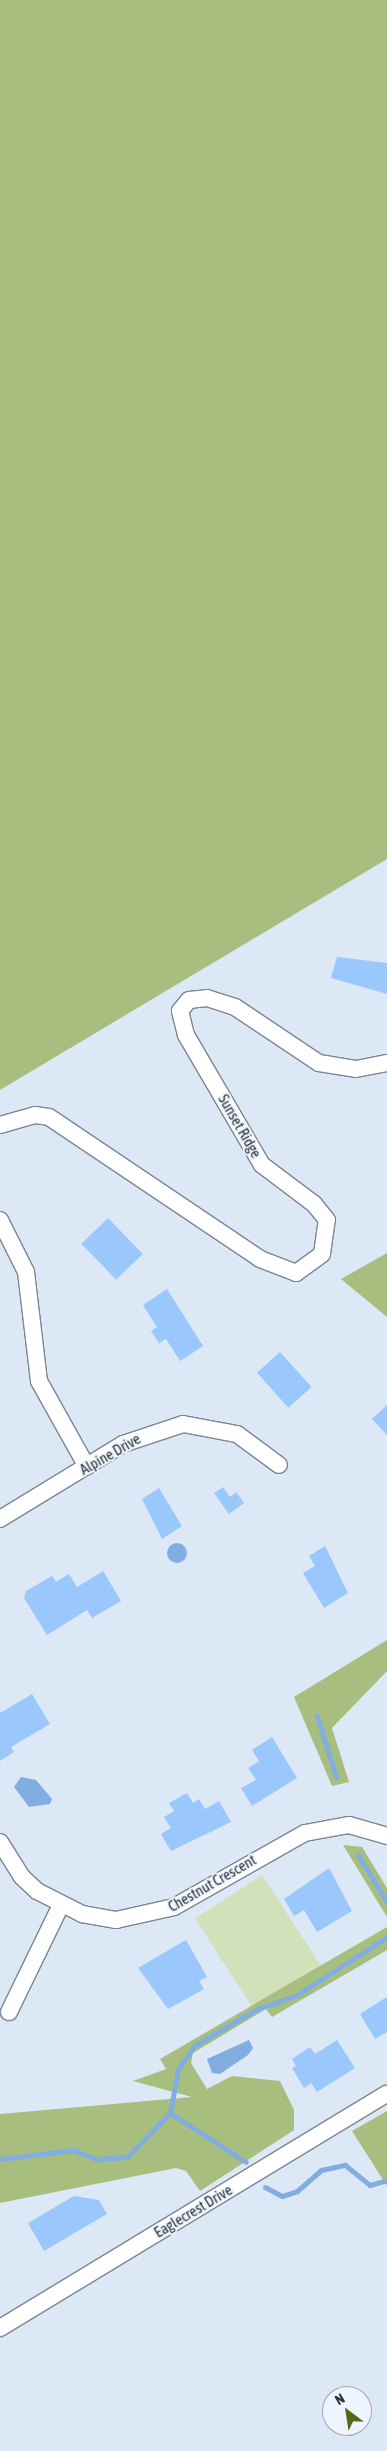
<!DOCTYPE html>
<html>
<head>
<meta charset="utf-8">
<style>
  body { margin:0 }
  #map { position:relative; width:387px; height:2451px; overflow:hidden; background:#dde8f7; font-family:"Asap Condensed",sans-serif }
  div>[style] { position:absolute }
  .green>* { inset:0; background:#d1e1b9; transform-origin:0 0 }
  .forest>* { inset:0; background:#a7be7e }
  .water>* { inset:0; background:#82ade1 }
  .round { border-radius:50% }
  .stream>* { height:5px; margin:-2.5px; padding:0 2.5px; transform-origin:2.5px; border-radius:2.5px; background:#82ade1 }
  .building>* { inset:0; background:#9ac7fc; transform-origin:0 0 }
  .roads { filter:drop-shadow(1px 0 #7a8592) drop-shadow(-1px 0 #7a8592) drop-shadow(0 1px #7a8592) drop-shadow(0 -1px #7a8592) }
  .street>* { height:16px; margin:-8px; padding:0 8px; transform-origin:8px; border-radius:8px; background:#fff }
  span { translate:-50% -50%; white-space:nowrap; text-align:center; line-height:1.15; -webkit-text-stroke:4px #eef5fe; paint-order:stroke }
  .street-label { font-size:15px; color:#30343a }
  .north { position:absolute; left:322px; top:2386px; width:50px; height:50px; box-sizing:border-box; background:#eef5fe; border:1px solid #a2a8b0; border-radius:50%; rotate:329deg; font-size:14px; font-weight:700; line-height:20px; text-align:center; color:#30343a }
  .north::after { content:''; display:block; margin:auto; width:18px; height:22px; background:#526818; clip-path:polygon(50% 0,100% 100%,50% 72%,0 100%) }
</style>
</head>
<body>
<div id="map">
  <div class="green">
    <div style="left:262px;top:1875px;width:108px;height:80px;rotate:57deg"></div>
  </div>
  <div class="forest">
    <div style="clip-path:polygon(0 0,387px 0,387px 859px,0 1090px)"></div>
    <div style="clip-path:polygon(387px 1253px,387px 1317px,341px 1279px)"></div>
    <div style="clip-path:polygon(387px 1640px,387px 1671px,332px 1728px,349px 1782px,332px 1786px,294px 1697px)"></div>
    <div style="clip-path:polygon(343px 1845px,362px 1847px,387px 1888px,387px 1917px)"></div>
    <div style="clip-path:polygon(387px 1927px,387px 1950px,272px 2017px,266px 2009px,193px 2053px,191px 2063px,207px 2089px,232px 2076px,280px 2081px,294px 2110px,294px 2130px,200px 2191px,186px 2171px,176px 2168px,0 2203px,0 2114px,192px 2097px,133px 2081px,166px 2069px,160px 2059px)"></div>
    <div style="clip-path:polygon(387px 2111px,387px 2186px,352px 2131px)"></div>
  </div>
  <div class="water">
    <div class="round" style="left:167px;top:1543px;width:20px;height:20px"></div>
    <div style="clip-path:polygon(21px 1777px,36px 1780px,52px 1799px,50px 1804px,29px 1807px,14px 1787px)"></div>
    <div style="clip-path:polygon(249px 2040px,253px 2048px,248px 2055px,220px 2074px,212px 2073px,207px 2059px)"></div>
  </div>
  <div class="stream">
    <div style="left:317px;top:1716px;width:64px;rotate:72.7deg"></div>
    <div style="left:358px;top:1855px;width:55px;rotate:58.3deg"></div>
    <div style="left:170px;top:2113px;width:45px;rotate:-79.7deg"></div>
    <div style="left:178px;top:2069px;width:29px;rotate:-55deg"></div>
    <div style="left:195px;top:2045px;width:72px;rotate:-30.1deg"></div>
    <div style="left:257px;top:2009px;width:42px;rotate:-19.3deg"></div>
    <div style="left:297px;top:1995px;width:107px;rotate:-32.8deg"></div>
    <div style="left:0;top:2159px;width:74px;rotate:-7deg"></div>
    <div style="left:73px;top:2150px;width:26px;rotate:21deg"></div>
    <div style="left:97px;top:2159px;width:30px;rotate:-4deg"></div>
    <div style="left:127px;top:2157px;width:62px;rotate:-45.7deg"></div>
    <div style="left:170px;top:2113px;width:90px;rotate:32.8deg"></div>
    <div style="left:265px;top:2187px;width:19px;rotate:28deg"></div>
    <div style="left:282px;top:2196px;width:16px;rotate:-18deg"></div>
    <div style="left:297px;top:2191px;width:32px;rotate:-41deg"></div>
    <div style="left:321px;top:2170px;width:25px;rotate:-12deg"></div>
    <div style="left:345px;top:2165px;width:32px;rotate:39deg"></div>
    <div style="left:370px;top:2185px;width:18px;rotate:-16deg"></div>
  </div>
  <div class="building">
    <div style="clip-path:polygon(337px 957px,387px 963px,387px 994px,331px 978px)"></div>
    <div style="left:108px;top:1218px;width:50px;height:37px;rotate:46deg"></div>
    <div style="clip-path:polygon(167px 1289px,203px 1346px,180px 1361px,166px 1339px,159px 1343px,151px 1331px,157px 1327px,143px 1305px)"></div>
    <div style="left:280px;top:1352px;width:47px;height:31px;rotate:48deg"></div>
    <div style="clip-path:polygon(387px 1405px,387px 1435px,372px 1419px)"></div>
    <div style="clip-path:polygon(223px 1487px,230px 1497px,236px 1492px,244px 1503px,229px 1514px,214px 1493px)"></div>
    <div style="clip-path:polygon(159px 1488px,182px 1526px,162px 1539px,142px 1499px)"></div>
    <div style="clip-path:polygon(325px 1546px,348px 1593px,324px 1608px,303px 1573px,315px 1566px,309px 1556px)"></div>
    <div style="clip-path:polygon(103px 1571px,121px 1601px,92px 1618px,87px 1610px,47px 1635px,24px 1598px,26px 1591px,52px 1576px,56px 1582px,69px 1574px,77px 1587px)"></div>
    <div style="clip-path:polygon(32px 1694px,50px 1724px,11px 1747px,14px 1752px,0 1761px,0 1713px)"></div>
    <div style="clip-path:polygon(272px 1737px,297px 1778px,252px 1806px,241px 1788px,256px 1780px,248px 1768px,259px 1761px,252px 1750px)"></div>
    <div style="clip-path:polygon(187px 1793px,193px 1803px,199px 1799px,205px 1809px,219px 1801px,231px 1822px,171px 1851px,161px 1834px,171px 1828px,164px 1817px,174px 1811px,169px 1803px)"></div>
    <div style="clip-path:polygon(329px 1868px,352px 1911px,317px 1932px,304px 1910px,294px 1916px,284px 1899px)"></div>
    <div style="clip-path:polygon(186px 1940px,207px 1977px,199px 1981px,204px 1989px,168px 2009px,138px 1968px)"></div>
    <div style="clip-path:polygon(387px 1997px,387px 2032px,375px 2039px,360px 2014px)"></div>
    <div style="clip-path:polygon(337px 2040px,355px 2068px,317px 2092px,311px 2083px,304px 2088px,292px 2068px,296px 2066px,292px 2059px,310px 2047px,315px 2054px)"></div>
    <div style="clip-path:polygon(74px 2196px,99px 2200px,107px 2214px,44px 2251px,28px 2223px)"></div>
  </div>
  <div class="roads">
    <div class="street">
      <div style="left:0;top:1125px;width:36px;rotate:-16deg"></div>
      <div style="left:35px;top:1115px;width:14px;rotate:8deg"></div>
      <div style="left:49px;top:1117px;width:254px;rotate:33.9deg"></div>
      <div style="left:260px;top:1259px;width:39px;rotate:21deg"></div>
      <div style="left:296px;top:1273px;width:32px;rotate:-36deg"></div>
      <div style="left:322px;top:1254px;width:34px;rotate:-82deg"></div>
      <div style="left:327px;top:1220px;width:21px;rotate:-129deg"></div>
      <div style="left:314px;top:1204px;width:65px;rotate:-143.1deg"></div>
      <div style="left:262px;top:1165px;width:151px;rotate:-120.3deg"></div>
      <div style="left:186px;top:1035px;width:25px;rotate:-104deg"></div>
      <div style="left:180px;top:1011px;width:14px;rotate:-51deg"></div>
      <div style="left:189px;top:1000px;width:18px;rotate:-6deg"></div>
      <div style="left:207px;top:998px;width:29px;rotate:18deg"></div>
      <div style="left:235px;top:1007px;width:101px;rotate:33.7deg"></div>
      <div style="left:319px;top:1063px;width:37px;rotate:9deg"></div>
      <div style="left:356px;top:1069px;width:32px;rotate:-11deg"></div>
      <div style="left:0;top:1220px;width:58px;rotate:63.4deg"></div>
      <div style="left:26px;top:1272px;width:110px;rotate:83.2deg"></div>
      <div style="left:39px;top:1381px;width:98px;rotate:60.8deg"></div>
      <div style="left:0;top:1519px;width:144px;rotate:-31.4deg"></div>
      <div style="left:123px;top:1444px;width:63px;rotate:-18.4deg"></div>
      <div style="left:183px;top:1424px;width:55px;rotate:10.5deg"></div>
      <div style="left:237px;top:1434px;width:52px;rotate:36.4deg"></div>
      <div style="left:0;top:1842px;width:41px;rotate:57.8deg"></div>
      <div style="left:22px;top:1877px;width:21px;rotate:43deg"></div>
      <div style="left:37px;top:1891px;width:51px;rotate:27.1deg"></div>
      <div style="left:82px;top:1914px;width:35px;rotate:10deg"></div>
      <div style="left:116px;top:1920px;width:59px;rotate:-12.6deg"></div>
      <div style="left:174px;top:1907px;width:150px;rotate:-29.5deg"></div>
      <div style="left:305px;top:1833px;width:45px;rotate:-10.3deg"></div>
      <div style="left:349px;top:1825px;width:40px;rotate:16deg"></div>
      <div style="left:9px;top:2012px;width:119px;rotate:-64.1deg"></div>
      <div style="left:0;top:2328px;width:452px;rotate:-31.2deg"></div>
    </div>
  </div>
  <div class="street-label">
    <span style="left:240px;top:1126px;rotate:60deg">Sunset Ridge</span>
    <span style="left:110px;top:1454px;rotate:-30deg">Alpine Drive</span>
    <span style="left:212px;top:1883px;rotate:-30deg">Chestnut Crescent</span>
    <span style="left:193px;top:2211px;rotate:-31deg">Eaglecrest Drive</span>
  </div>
  <div class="north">N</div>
</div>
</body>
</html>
